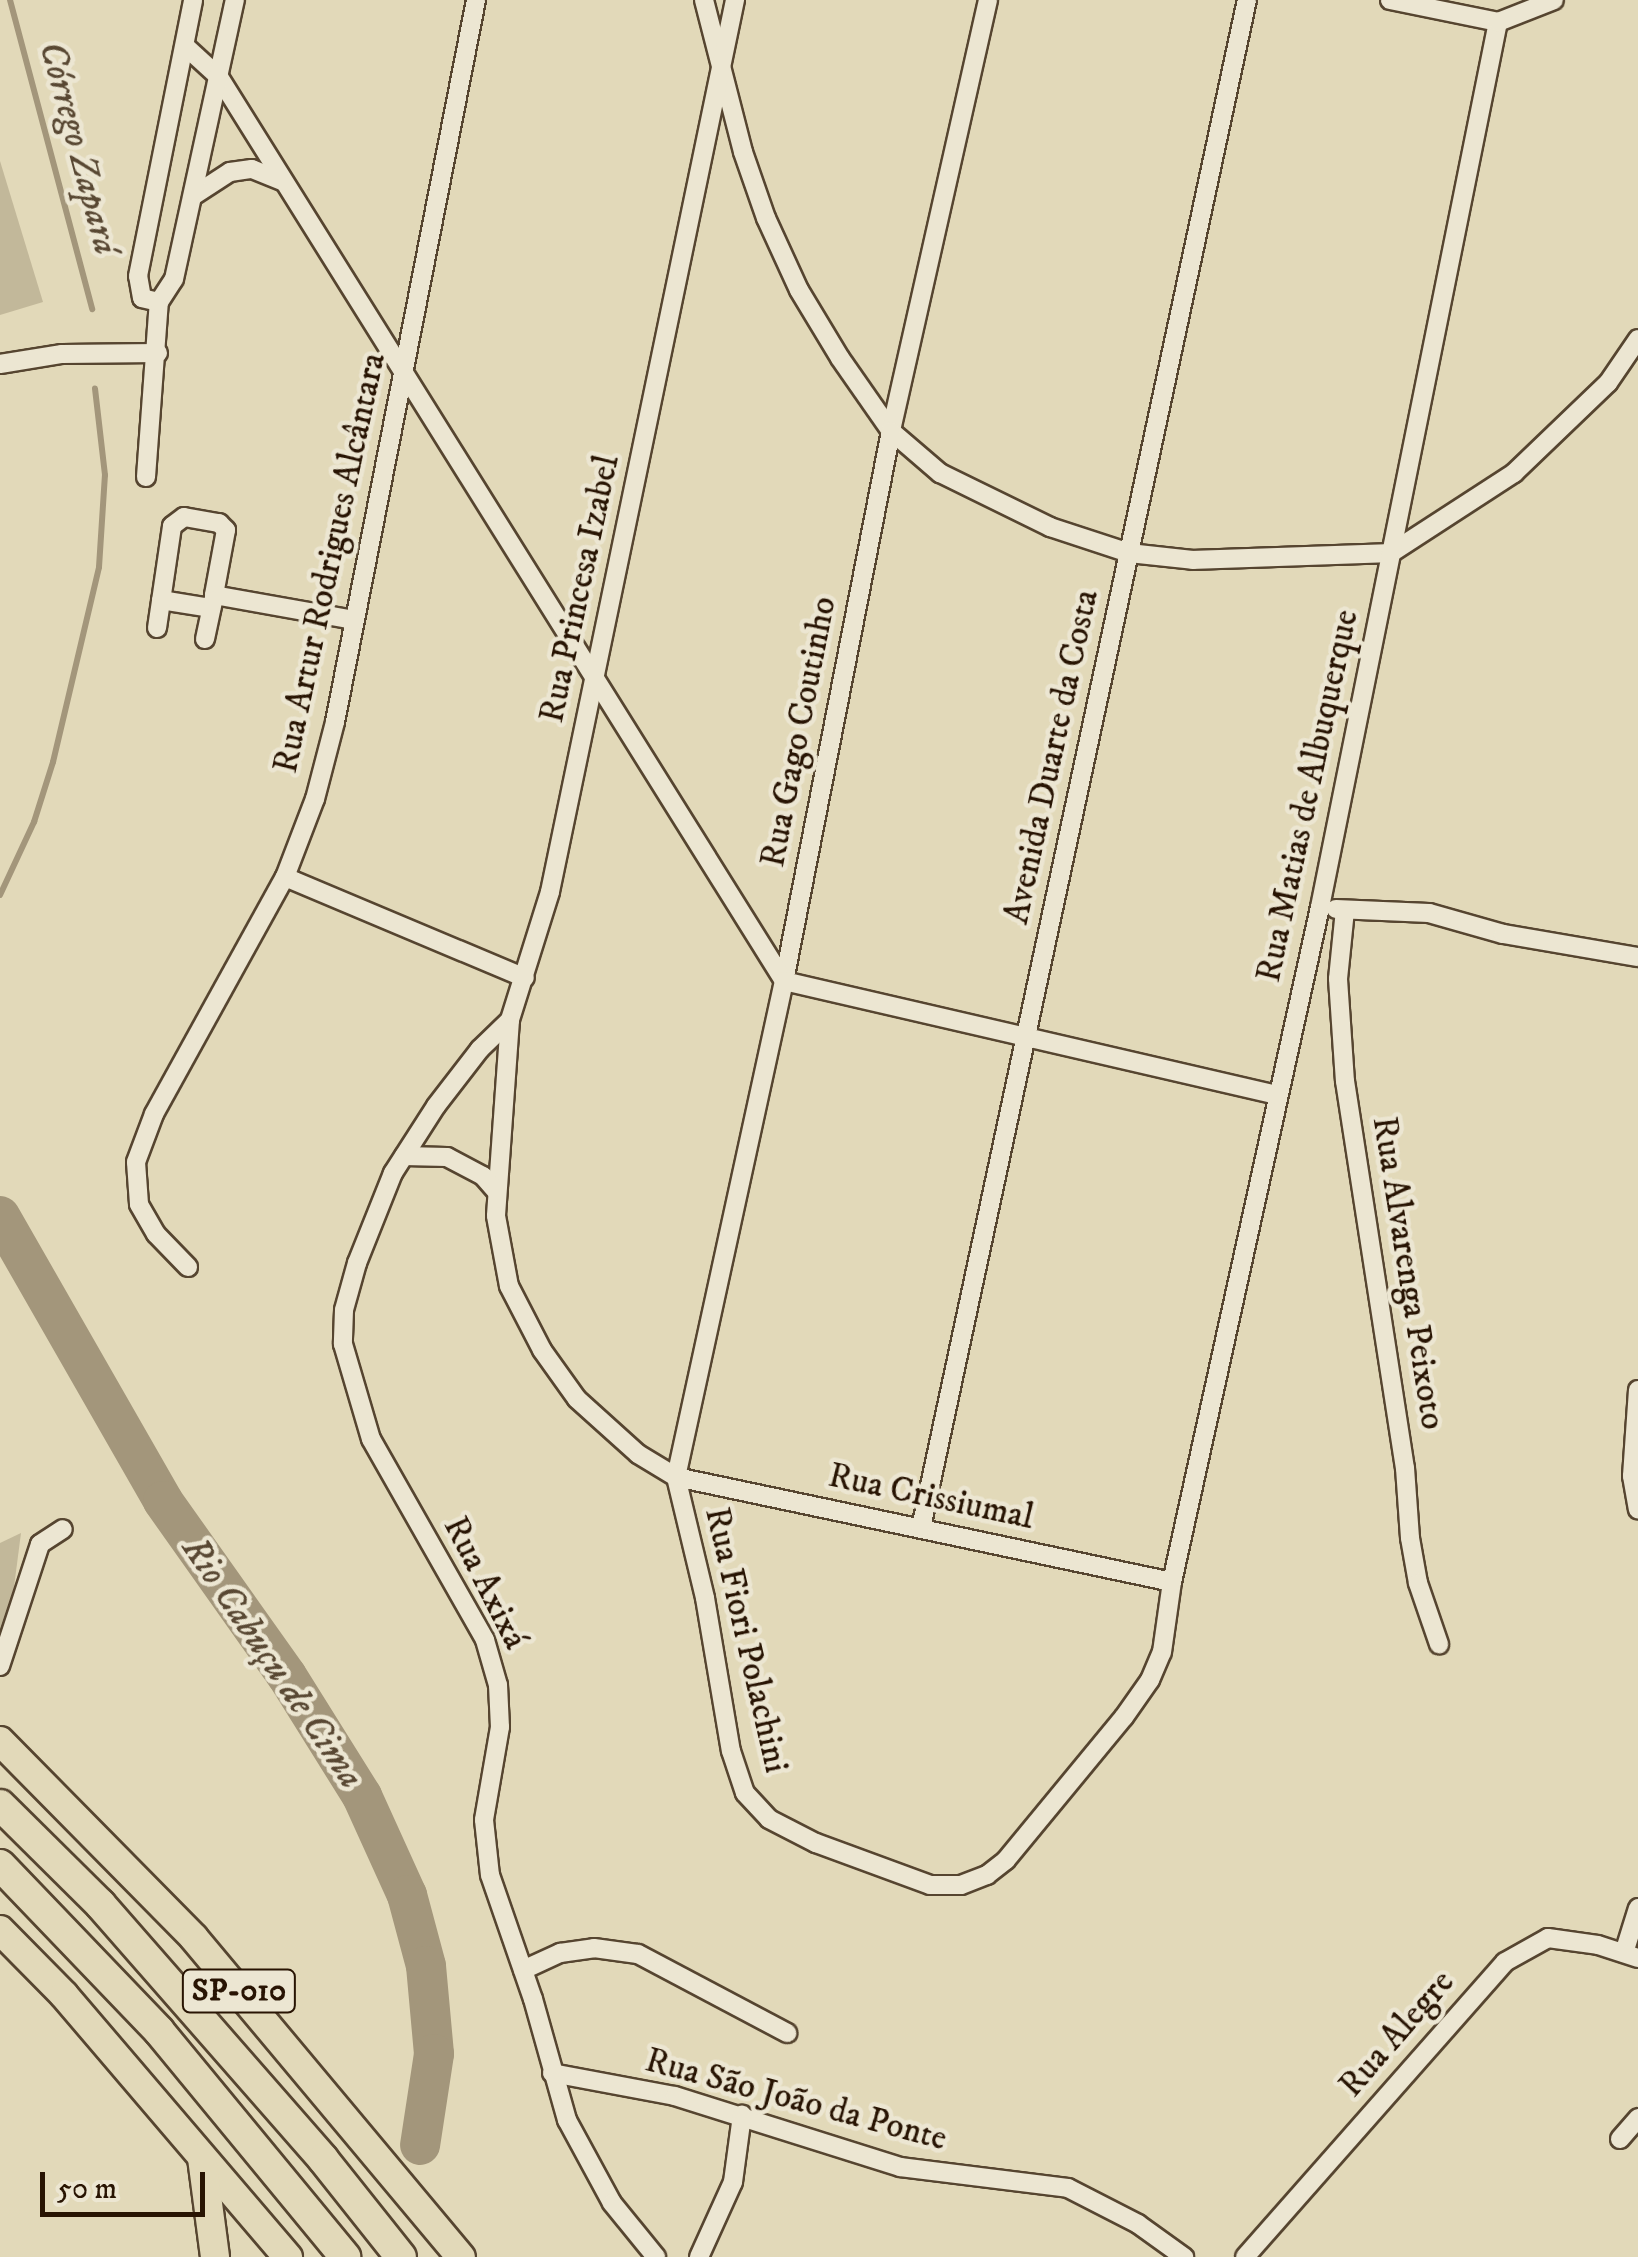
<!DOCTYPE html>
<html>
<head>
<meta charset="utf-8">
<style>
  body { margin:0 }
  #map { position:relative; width:1638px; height:2257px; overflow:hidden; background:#e2d9b9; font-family:"IM FELL DW Pica",serif }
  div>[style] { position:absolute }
  .green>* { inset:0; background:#c2b89a }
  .stream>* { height:6px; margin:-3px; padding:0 3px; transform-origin:3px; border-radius:3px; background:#a3967b }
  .river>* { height:40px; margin:-20px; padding:0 20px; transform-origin:20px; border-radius:20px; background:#a3967b }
  .roads { filter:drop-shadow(2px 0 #564530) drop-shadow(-2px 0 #564530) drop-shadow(0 2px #564530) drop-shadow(0 -2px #564530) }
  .minor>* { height:18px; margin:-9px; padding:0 9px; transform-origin:9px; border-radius:9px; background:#ece6d2 }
  .trunk>* { height:28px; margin:-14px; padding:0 14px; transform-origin:14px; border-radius:14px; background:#e2d9b9 }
  .motorway>* { height:30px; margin:-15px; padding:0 15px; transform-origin:15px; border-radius:15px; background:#e2d9b9 }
  span { translate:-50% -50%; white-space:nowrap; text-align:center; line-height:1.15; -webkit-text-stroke:9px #ece6d2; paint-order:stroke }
  .shield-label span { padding:2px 8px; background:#ece6d2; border:2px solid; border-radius:8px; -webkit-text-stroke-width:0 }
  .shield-label { font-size:32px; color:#281403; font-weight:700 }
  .street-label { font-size:35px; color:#281403 }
  .water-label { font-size:38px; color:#594833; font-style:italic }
  .scale { position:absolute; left:40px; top:2172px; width:165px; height:45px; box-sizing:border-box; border:5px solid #281403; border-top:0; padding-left:12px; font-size:30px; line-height:35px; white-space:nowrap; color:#281403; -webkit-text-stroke:8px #ece6d2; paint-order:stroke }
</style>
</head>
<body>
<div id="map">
  <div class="green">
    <div style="clip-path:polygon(0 161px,43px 302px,0 315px)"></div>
    <div style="clip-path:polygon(21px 1533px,14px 1587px,0 1636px,0 1543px)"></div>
  </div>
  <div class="stream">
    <div style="left:10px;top:0;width:320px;rotate:75.1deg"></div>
    <div style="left:0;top:895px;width:81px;rotate:-65deg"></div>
    <div style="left:34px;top:822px;width:63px;rotate:-72.4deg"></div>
    <div style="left:53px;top:762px;width:200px;rotate:-76.7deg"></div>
    <div style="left:99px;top:567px;width:92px;rotate:-86.3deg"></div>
    <div style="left:105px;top:475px;width:87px;rotate:-96.6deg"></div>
  </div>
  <div class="river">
    <div style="left:0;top:1216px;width:328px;rotate:60.2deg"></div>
    <div style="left:163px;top:1501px;width:214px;rotate:54.7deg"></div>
    <div style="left:287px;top:1676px;width:142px;rotate:58deg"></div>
    <div style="left:362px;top:1796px;width:109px;rotate:65.6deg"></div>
    <div style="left:407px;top:1895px;width:73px;rotate:75deg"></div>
    <div style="left:426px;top:1966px;width:88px;rotate:84.8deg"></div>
    <div style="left:434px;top:2054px;width:92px;rotate:98.7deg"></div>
  </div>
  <div class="roads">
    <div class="minor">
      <div style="left:704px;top:0;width:157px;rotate:75.6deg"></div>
      <div style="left:743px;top:152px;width:70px;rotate:70.8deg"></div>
      <div style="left:766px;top:218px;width:79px;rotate:65.4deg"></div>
      <div style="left:799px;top:290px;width:79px;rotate:58.9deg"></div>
      <div style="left:840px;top:358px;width:89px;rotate:55.1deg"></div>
      <div style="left:891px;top:431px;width:65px;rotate:40.6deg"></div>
      <div style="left:940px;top:473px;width:123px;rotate:26.1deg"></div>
      <div style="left:1050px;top:527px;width:83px;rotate:18.2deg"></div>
      <div style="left:1129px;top:553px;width:64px;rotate:6.2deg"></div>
      <div style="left:1193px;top:560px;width:198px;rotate:-2deg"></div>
      <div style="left:1391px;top:553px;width:147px;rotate:-33deg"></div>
      <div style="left:1514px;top:473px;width:130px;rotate:-43.8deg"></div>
      <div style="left:1608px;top:383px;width:53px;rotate:-55.7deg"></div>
      <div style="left:735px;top:0;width:911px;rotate:101.72deg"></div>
      <div style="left:550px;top:892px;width:134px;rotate:107.4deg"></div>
      <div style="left:510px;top:1020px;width:196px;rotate:94.1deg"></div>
      <div style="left:496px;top:1216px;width:71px;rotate:79.5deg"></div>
      <div style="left:509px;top:1286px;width:72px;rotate:62.7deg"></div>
      <div style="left:542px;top:1350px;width:60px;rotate:54.5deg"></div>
      <div style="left:577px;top:1399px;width:82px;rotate:42deg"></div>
      <div style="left:638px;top:1454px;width:44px;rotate:31.2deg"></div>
      <div style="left:676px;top:1477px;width:507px;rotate:11.95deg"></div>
      <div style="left:988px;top:0;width:442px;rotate:102.7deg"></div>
      <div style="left:891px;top:431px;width:560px;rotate:101.01deg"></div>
      <div style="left:784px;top:981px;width:508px;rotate:102.28deg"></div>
      <div style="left:676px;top:1477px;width:124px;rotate:76.5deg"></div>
      <div style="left:705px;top:1598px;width:155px;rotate:80.4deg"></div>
      <div style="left:731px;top:1751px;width:44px;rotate:71.6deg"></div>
      <div style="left:745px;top:1793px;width:35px;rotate:47deg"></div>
      <div style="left:769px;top:1819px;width:53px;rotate:27.1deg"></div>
      <div style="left:816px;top:1843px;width:121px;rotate:20.2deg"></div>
      <div style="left:930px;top:1885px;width:31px"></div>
      <div style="left:961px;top:1885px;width:28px;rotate:-21deg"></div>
      <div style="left:987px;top:1875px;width:24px;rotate:-38deg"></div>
      <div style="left:1006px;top:1860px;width:185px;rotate:-50.5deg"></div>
      <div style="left:1124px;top:1717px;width:45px;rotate:-54.9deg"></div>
      <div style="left:1150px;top:1680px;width:30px;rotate:-67deg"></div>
      <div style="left:1162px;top:1652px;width:71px;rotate:-81.9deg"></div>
      <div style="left:1172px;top:1582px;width:691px;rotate:-77.63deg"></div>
      <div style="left:1320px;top:907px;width:903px;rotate:-78.63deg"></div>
      <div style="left:1390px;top:0;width:110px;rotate:11.5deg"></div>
      <div style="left:1498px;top:22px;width:60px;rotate:-21.4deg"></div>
      <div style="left:185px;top:46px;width:46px;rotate:42.4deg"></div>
      <div style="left:219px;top:77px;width:1066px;rotate:57.99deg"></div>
      <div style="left:784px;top:981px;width:506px;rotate:13.02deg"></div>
      <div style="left:193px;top:196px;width:44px;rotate:-33deg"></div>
      <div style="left:230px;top:172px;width:22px;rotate:-8deg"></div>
      <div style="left:252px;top:169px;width:32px;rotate:22deg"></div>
      <div style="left:159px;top:302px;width:17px;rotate:-167deg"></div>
      <div style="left:142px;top:298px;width:22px;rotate:-100deg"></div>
      <div style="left:138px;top:276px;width:281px;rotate:-78.7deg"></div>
      <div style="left:0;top:364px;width:63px;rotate:-9.2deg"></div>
      <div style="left:62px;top:354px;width:96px;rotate:-0.6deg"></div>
      <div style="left:146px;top:477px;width:175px;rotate:-85.8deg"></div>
      <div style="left:159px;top:302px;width:27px;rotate:-57deg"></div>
      <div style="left:174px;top:279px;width:286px;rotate:-77.7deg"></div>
      <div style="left:161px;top:600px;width:51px;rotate:9.1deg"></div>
      <div style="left:157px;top:628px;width:103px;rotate:-81.6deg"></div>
      <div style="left:172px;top:526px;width:15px;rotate:-37deg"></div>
      <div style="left:184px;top:517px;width:36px;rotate:10deg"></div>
      <div style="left:219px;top:523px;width:10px;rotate:45deg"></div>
      <div style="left:226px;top:530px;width:66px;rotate:100.5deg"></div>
      <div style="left:214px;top:595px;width:143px;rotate:10.1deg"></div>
      <div style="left:205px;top:639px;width:39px;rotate:-78deg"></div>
      <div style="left:285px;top:877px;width:260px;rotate:22.8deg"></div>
      <div style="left:1336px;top:909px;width:93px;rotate:2.5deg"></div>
      <div style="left:1429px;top:913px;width:77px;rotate:15.8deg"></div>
      <div style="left:1503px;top:934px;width:137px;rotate:9.7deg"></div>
      <div style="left:1345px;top:910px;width:69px;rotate:95.8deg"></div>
      <div style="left:1338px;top:979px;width:102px;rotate:86.1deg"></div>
      <div style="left:1345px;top:1081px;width:392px;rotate:81.2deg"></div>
      <div style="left:1405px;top:1468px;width:70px;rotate:85.9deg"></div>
      <div style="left:1410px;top:1538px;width:46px;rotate:79.9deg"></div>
      <div style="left:1418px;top:1583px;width:65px;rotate:71deg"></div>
      <div style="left:510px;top:1020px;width:42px;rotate:136deg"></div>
      <div style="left:480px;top:1049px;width:72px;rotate:127.7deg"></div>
      <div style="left:436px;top:1106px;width:80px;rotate:122.7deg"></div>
      <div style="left:393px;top:1173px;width:97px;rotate:111.8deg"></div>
      <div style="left:357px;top:1263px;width:49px;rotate:105.5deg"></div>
      <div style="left:344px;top:1310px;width:34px;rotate:92deg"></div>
      <div style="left:343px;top:1344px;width:99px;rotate:73.6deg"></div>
      <div style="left:371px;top:1439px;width:231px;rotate:60.4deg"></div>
      <div style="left:485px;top:1640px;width:47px;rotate:73.9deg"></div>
      <div style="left:498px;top:1685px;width:42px;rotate:87.3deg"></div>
      <div style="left:500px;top:1727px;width:94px;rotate:99.8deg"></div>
      <div style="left:484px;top:1820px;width:55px;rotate:83.8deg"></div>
      <div style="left:490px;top:1875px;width:131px;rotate:70.9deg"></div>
      <div style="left:533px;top:1999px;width:126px;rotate:74.3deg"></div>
      <div style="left:567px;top:2120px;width:94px;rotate:61.5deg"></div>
      <div style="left:612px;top:2203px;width:70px;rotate:50.8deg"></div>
      <div style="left:404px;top:1156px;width:43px;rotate:1.3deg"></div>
      <div style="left:447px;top:1157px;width:41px;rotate:27.8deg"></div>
      <div style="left:483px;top:1176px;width:20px;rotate:49deg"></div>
      <div style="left:188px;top:1267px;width:46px;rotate:-134.1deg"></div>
      <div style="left:156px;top:1234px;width:34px;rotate:-120deg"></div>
      <div style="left:139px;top:1204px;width:42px;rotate:-94.1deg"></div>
      <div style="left:136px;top:1162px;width:51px;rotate:-69.4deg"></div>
      <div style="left:154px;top:1114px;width:271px;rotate:-61.1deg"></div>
      <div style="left:285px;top:877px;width:84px;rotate:-69deg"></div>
      <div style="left:315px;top:799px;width:80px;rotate:-75.4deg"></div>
      <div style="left:335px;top:722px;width:736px;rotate:-78.95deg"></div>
      <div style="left:1638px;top:1390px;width:86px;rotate:94deg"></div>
      <div style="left:1632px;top:1476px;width:34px;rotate:80deg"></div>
      <div style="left:921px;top:1528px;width:1562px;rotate:-77.96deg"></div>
      <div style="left:0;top:1666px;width:128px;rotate:-71.8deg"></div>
      <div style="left:40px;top:1544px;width:27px;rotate:-33deg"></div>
      <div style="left:1624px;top:1953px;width:47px;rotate:-72.7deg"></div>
      <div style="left:523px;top:1970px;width:41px;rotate:-24.7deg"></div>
      <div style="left:560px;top:1953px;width:34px;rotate:-8deg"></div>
      <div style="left:594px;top:1948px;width:44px;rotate:7.8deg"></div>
      <div style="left:638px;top:1954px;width:169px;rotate:27.9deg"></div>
      <div style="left:552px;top:2073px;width:125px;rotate:10.6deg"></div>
      <div style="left:675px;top:2096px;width:236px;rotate:17.5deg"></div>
      <div style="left:900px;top:2167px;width:169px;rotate:7.1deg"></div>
      <div style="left:1068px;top:2188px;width:79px;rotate:27.2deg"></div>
      <div style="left:1138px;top:2224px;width:57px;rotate:35.7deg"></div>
      <div style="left:1620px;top:2139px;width:28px;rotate:-49deg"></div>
      <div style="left:699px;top:2257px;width:82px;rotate:-65.6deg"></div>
      <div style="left:733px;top:2182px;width:68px;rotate:-82.3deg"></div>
      <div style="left:1245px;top:2257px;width:393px;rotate:-48.6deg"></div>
      <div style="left:1505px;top:1962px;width:49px;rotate:-29.2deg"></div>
      <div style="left:1548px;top:1938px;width:50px;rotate:8deg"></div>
      <div style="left:1598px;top:1945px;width:42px;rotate:18deg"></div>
    </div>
    <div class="trunk">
      <div style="left:0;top:1741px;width:276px;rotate:45.4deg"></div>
      <div style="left:194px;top:1938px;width:416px;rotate:50.1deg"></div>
      <div style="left:0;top:1930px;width:91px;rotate:45.4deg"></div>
      <div style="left:64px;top:1995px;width:345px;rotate:49.5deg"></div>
      <div style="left:202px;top:2158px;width:100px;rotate:82.5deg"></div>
    </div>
    <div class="motorway">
      <div style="left:0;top:1805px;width:141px;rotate:44.7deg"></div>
      <div style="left:100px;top:1904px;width:339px;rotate:48.8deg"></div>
      <div style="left:323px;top:2159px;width:125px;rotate:51.5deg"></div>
      <div style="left:0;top:1865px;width:230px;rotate:46.2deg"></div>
      <div style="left:159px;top:2031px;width:293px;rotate:50.5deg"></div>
    </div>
  </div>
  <div class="shield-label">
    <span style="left:239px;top:1991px">SP-010</span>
  </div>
  <div class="street-label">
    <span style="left:330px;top:563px;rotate:-78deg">Rua Artur Rodrigues Alcântara</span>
    <span style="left:580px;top:589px;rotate:-78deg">Rua Princesa Izabel</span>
    <span style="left:799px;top:732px;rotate:-79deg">Rua Gago Coutinho</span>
    <span style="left:1052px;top:757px;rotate:-78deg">Avenida Duarte da Costa</span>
    <span style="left:1308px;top:796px;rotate:-78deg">Rua Matias de Albuquerque</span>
    <span style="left:1408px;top:1273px;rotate:81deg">Rua Alvarenga Peixoto</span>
    <span style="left:931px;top:1497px;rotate:12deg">Rua Crissiumal</span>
    <span style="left:485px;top:1583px;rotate:63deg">Rua Axixá</span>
    <span style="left:746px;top:1640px;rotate:77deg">Rua Fiori Polachini</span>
    <span style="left:1397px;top:2034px;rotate:-49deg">Rua Alegre</span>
    <span style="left:796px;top:2100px;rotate:15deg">Rua São João da Ponte</span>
  </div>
  <div class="water-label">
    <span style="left:78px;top:148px;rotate:75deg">Córrego Zapará</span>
    <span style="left:272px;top:1663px;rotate:56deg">Rio Cabuçu de Cima</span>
  </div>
  <div class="scale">50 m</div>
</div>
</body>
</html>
